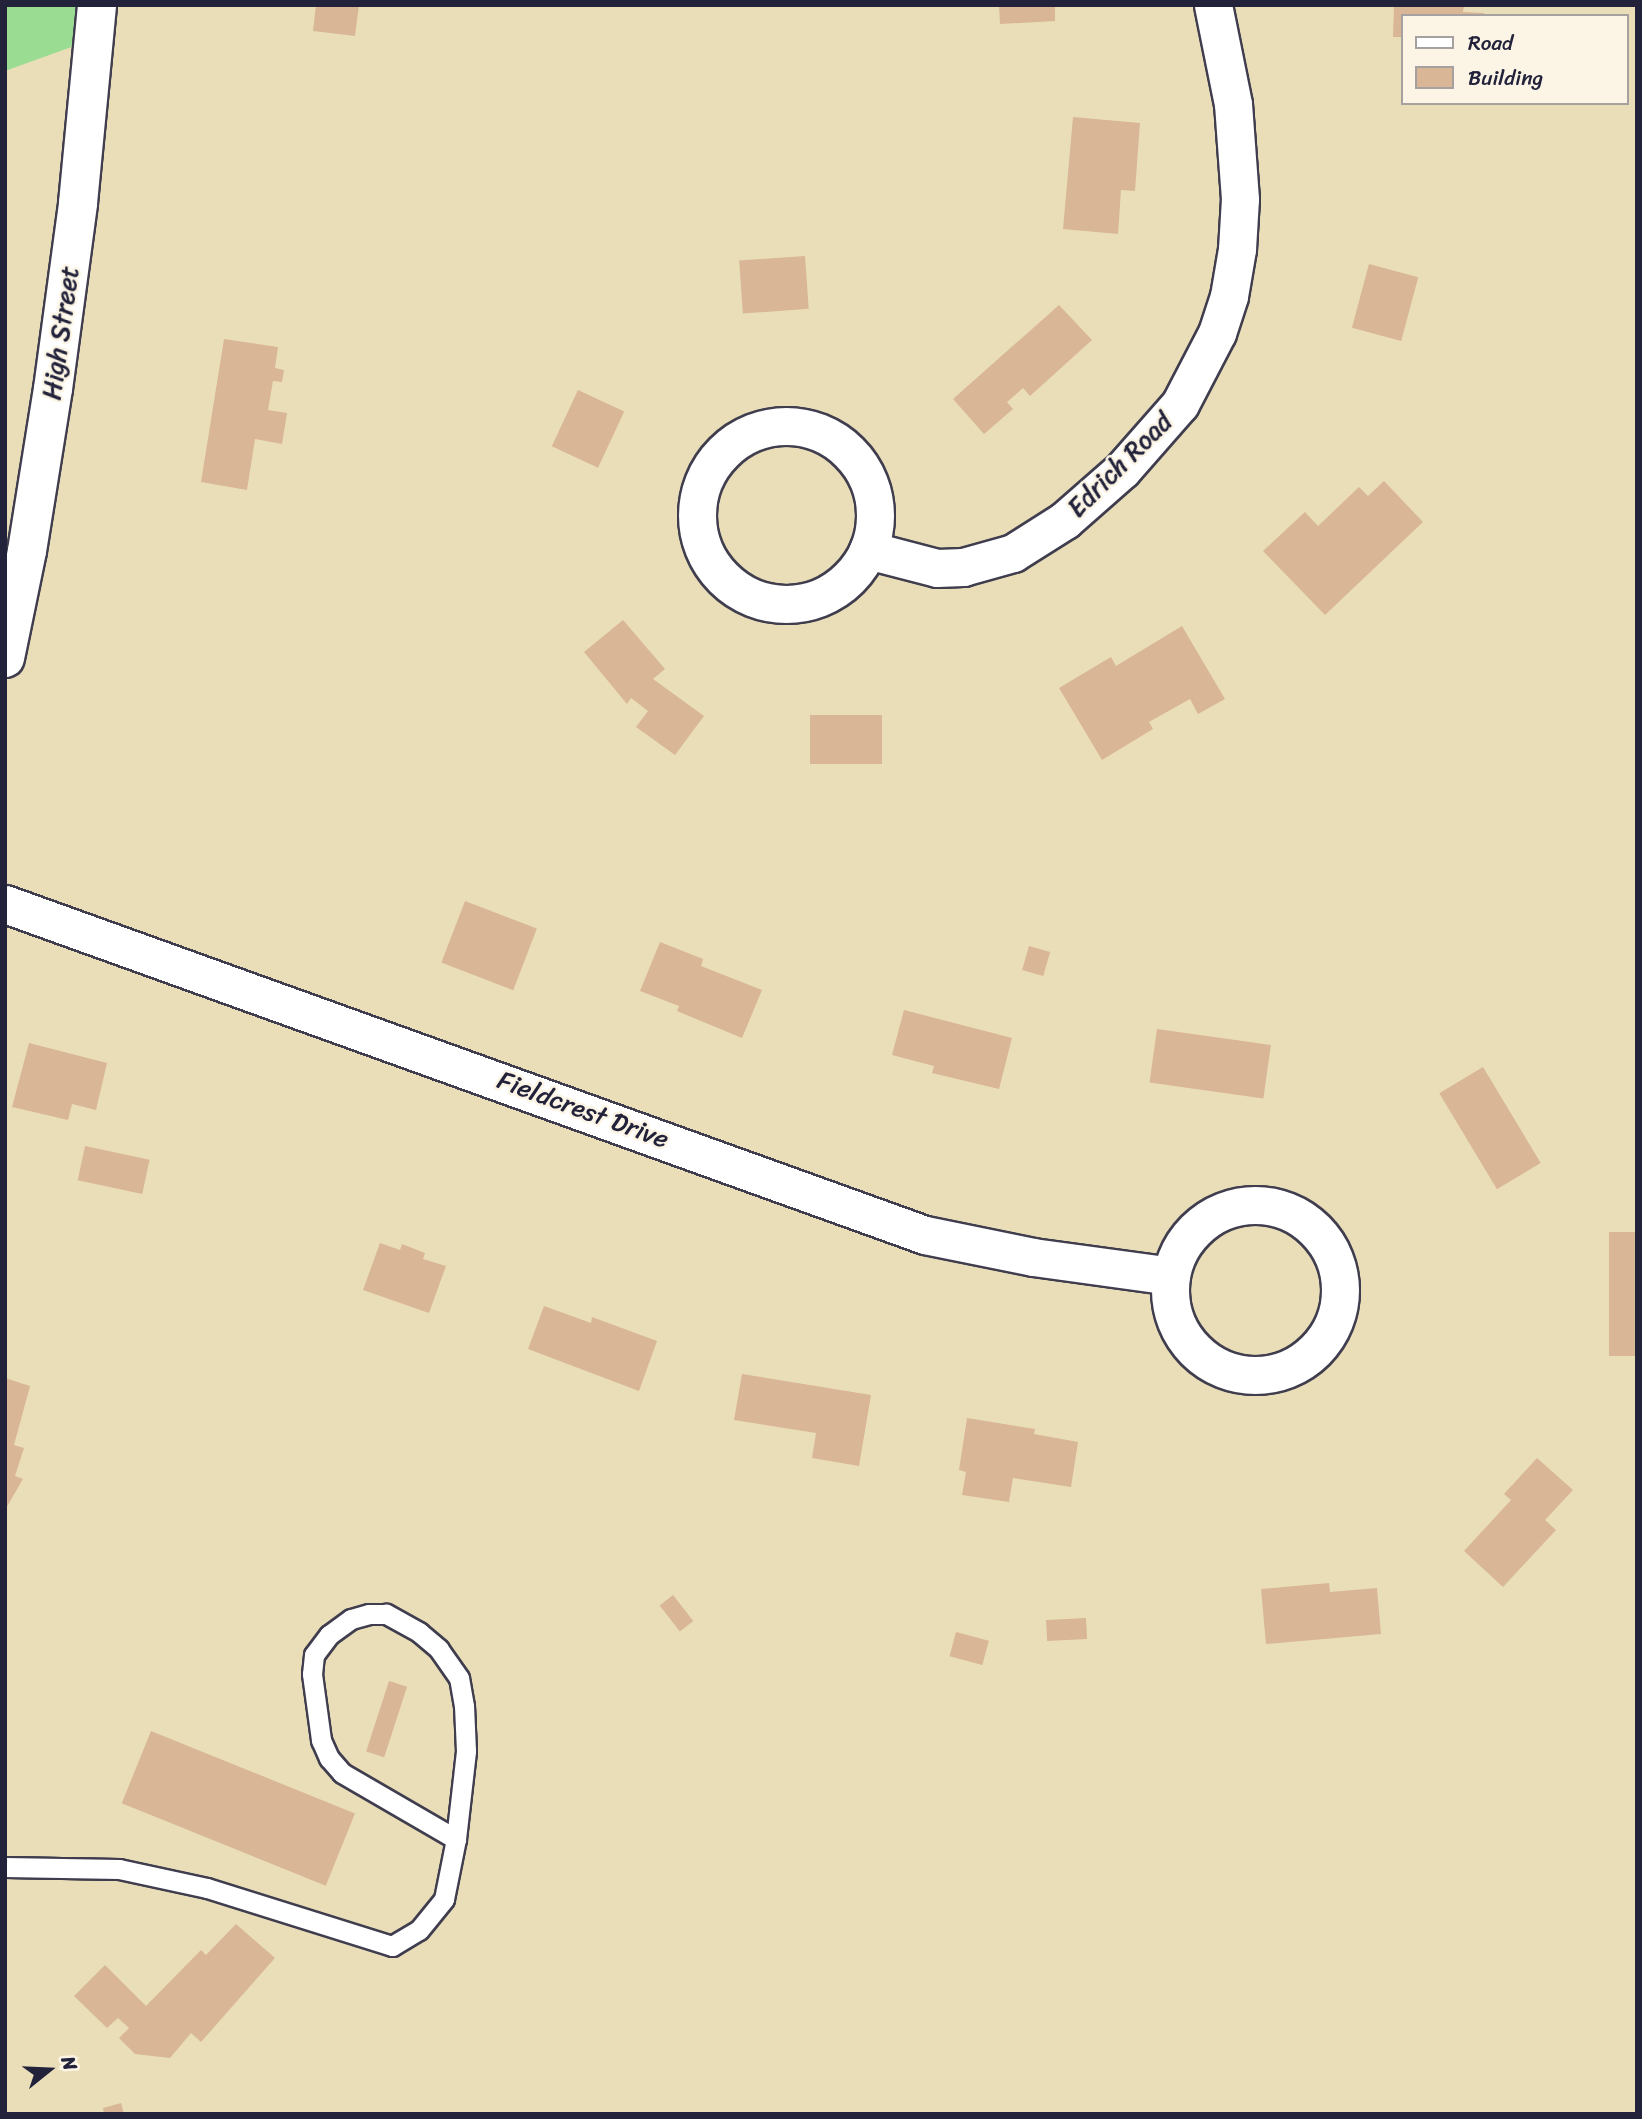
<!DOCTYPE html>
<html>
<head>
<meta charset="utf-8">
<style>
  body { margin:0 }
  #map { position:relative; width:1642px; height:2119px; overflow:hidden; background:#eadeb9; font-family:Sriracha,sans-serif }
  div>[style] { position:absolute }
  .green>* { inset:0; background:#9bdc93 }
  .building>* { inset:0; background:#d9b695; transform-origin:0 0 }
  .roads { filter:drop-shadow(2px 0 #403e4e) drop-shadow(-2px 0 #403e4e) drop-shadow(0 2px #403e4e) drop-shadow(0 -2px #403e4e) }
  .lane>* { height:19px; margin:-9.5px; padding:0 9.5px; transform-origin:9.5px; border-radius:9.5px; background:#fff }
  .street>* { height:37px; margin:-18.5px; padding:0 18.5px; transform-origin:18.5px; border-radius:18.5px; background:#fff }
  .street>.ring { margin:-18.5px; padding:0; box-sizing:content-box; background:none; border:37px solid #fff; border-radius:50% }
  .secondary>* { height:38px; margin:-19px; padding:0 19px; transform-origin:19px; border-radius:19px; background:#fff }
  span { translate:-50% -50%; white-space:nowrap; text-align:center; line-height:1.15; -webkit-text-stroke:5px #fcf5e5; paint-order:stroke }
  .street-label { font-size:26px; color:#22223b }
  .frame { position:absolute; inset:0; border:7px solid #22223b; pointer-events:none }
  .legend { position:absolute; left:1401px; top:14px; width:228px; height:91px; box-sizing:border-box; background:#fcf5e5; border:2px solid #a5a1a1; margin:0; padding:9px 12px; list-style:none; font-size:21px; color:#22223b }
  .legend li { display:flex; align-items:center; gap:14px; height:35px }
  .legend b { width:35px; border:2px solid #a5a1a1 }
  .north { position:absolute; left:14px; top:2035px; width:70px; height:70px; -webkit-text-stroke:5px #fcf5e5; paint-order:stroke; rotate:72deg; font-size:19px; font-weight:700; line-height:28px; text-align:center; color:#22223b }
  .north::after { content:''; display:block; margin:auto; width:24px; height:32px; background:#22223b; clip-path:polygon(50% 0,100% 100%,50% 72%,0 100%) }
</style>
</head>
<body>
<div id="map">
  <div class="green">
    <div style="clip-path:polygon(5px 5px,114px 5px,113px 32px,5px 71px)"></div>
  </div>
  <div class="building">
    <div style="clip-path:polygon(316px 5px,359px 5px,355px 36px,313px 31px)"></div>
    <div style="clip-path:polygon(999px 5px,1055px 5px,1055px 21px,1000px 24px)"></div>
    <div style="clip-path:polygon(1394px 5px,1464px 5px,1463px 12px,1484px 13px,1483px 16px,1402px 16px,1402px 37px,1393px 37px)"></div>
    <div style="clip-path:polygon(1073px 117px,1140px 123px,1135px 191px,1121px 190px,1118px 234px,1063px 229px)"></div>
    <div style="left:805px;top:256px;width:53px;height:66px;rotate:86deg"></div>
    <div style="left:1369px;top:264px;width:51px;height:66px;rotate:15deg"></div>
    <div style="clip-path:polygon(1059px 305px,1092px 340px,1030px 396px,1023px 388px,1007px 402px,1013px 409px,984px 434px,953px 399px)"></div>
    <div style="clip-path:polygon(224px 339px,278px 347px,275px 368px,284px 370px,282px 382px,273px 381px,268px 410px,287px 413px,282px 444px,255px 439px,247px 490px,201px 482px)"></div>
    <div style="left:578px;top:390px;width:51px;height:62px;rotate:25deg"></div>
    <div style="clip-path:polygon(1384px 481px,1423px 522px,1325px 615px,1263px 551px,1305px 512px,1318px 526px,1359px 487px,1368px 496px)"></div>
    <div style="clip-path:polygon(623px 620px,665px 669px,653px 679px,704px 716px,675px 755px,636px 727px,648px 711px,631px 698px,627px 704px,584px 652px)"></div>
    <div style="clip-path:polygon(1182px 626px,1225px 699px,1198px 714px,1190px 699px,1149px 722px,1153px 729px,1102px 760px,1059px 688px,1111px 657px,1116px 666px)"></div>
    <div style="left:810px;top:715px;width:72px;height:49px"></div>
    <div style="left:465px;top:901px;width:77px;height:66px;rotate:21deg"></div>
    <div style="clip-path:polygon(660px 942px,703px 959px,701px 966px,762px 990px,742px 1038px,677px 1011px,679px 1006px,640px 991px)"></div>
    <div style="left:1029px;top:946px;width:22px;height:25px;rotate:16deg"></div>
    <div style="clip-path:polygon(904px 1010px,1012px 1038px,999px 1089px,932px 1073px,934px 1066px,892px 1055px)"></div>
    <div style="left:1157px;top:1029px;width:115px;height:54px;rotate:8deg"></div>
    <div style="clip-path:polygon(29px 1043px,107px 1063px,96px 1110px,72px 1104px,68px 1120px,12px 1107px)"></div>
    <div style="left:1483px;top:1067px;width:112px;height:51px;rotate:59deg"></div>
    <div style="left:85px;top:1146px;width:66px;height:35px;rotate:12deg"></div>
    <div style="left:1609px;top:1232px;width:28px;height:124px"></div>
    <div style="clip-path:polygon(380px 1243px,400px 1250px,402px 1244px,425px 1253px,423px 1259px,446px 1266px,429px 1313px,363px 1290px)"></div>
    <div style="clip-path:polygon(544px 1306px,591px 1323px,592px 1317px,657px 1341px,639px 1391px,528px 1349px)"></div>
    <div style="clip-path:polygon(742px 1374px,871px 1395px,859px 1466px,812px 1458px,816px 1433px,734px 1420px)"></div>
    <div style="clip-path:polygon(5px 1378px,30px 1386px,14px 1445px,24px 1448px,15px 1476px,23px 1479px,5px 1510px)"></div>
    <div style="clip-path:polygon(967px 1418px,1035px 1429px,1034px 1434px,1078px 1442px,1071px 1487px,1013px 1478px,1009px 1502px,962px 1495px,966px 1472px,959px 1470px)"></div>
    <div style="clip-path:polygon(1537px 1458px,1573px 1490px,1545px 1520px,1556px 1530px,1503px 1587px,1464px 1551px,1511px 1500px,1504px 1494px)"></div>
    <div style="clip-path:polygon(1329px 1583px,1330px 1592px,1377px 1588px,1381px 1634px,1266px 1644px,1261px 1589px)"></div>
    <div style="left:673px;top:1595px;width:33px;height:17px;rotate:52deg"></div>
    <div style="left:1086px;top:1618px;width:21px;height:40px;rotate:87deg"></div>
    <div style="left:956px;top:1632px;width:34px;height:25px;rotate:15deg"></div>
    <div style="left:389px;top:1681px;width:19px;height:74px;rotate:18deg"></div>
    <div style="left:151px;top:1731px;width:220px;height:78px;rotate:22deg"></div>
    <div style="clip-path:polygon(236px 1924px,275px 1958px,201px 2042px,191px 2033px,170px 2058px,135px 2054px,119px 2038px,129px 2028px,118px 2018px,107px 2028px,74px 1996px,105px 1965px,146px 2006px,201px 1950px,206px 1955px)"></div>
    <div style="clip-path:polygon(121px 2103px,124px 2114px,104px 2114px,103px 2108px)"></div>
  </div>
  <div class="roads">
    <div class="lane">
      <div style="left:5px;top:1867px;width:114px;rotate:1deg"></div>
      <div style="left:119px;top:1869px;width:90px;rotate:12.2deg"></div>
      <div style="left:207px;top:1888px;width:194px;rotate:17.4deg"></div>
      <div style="left:392px;top:1946px;width:31px;rotate:-31deg"></div>
      <div style="left:419px;top:1930px;width:40px;rotate:-51deg"></div>
      <div style="left:444px;top:1899px;width:61px;rotate:-78.7deg"></div>
      <div style="left:456px;top:1839px;width:89px;rotate:-83.5deg"></div>
      <div style="left:466px;top:1751px;width:45px;rotate:-92.5deg"></div>
      <div style="left:464px;top:1706px;width:28px;rotate:-100deg"></div>
      <div style="left:459px;top:1678px;width:35px;rotate:-125deg"></div>
      <div style="left:439px;top:1649px;width:26px;rotate:-140deg"></div>
      <div style="left:419px;top:1632px;width:38px;rotate:-151deg"></div>
      <div style="left:386px;top:1614px;width:17px;rotate:180deg"></div>
      <div style="left:369px;top:1614px;width:19px;rotate:164deg"></div>
      <div style="left:351px;top:1619px;width:27px;rotate:144deg"></div>
      <div style="left:329px;top:1635px;width:25px;rotate:127deg"></div>
      <div style="left:314px;top:1655px;width:19px;rotate:96deg"></div>
      <div style="left:312px;top:1674px;width:67px;rotate:82.2deg"></div>
      <div style="left:321px;top:1740px;width:20px;rotate:66deg"></div>
      <div style="left:329px;top:1758px;width:20px;rotate:49deg"></div>
      <div style="left:342px;top:1773px;width:132px;rotate:30.1deg"></div>
    </div>
    <div class="street">
      <div class="ring" style="left:697px;top:426px;width:141px;height:141px"></div>
      <div style="left:868px;top:550px;width:71px;rotate:14.6deg"></div>
      <div style="left:937px;top:568px;width:26px;rotate:-2deg"></div>
      <div style="left:963px;top:567px;width:52px;rotate:-15.6deg"></div>
      <div style="left:1013px;top:553px;width:62px;rotate:-32.4deg"></div>
      <div style="left:1065px;top:520px;width:76px;rotate:-41.3deg"></div>
      <div style="left:1122px;top:470px;width:88px;rotate:-48.7deg"></div>
      <div style="left:1180px;top:404px;width:80px;rotate:-62.5deg"></div>
      <div style="left:1217px;top:333px;width:39px;rotate:-72deg"></div>
      <div style="left:1229px;top:296px;width:48px;rotate:-80.3deg"></div>
      <div style="left:1237px;top:249px;width:50px;rotate:-86.6deg"></div>
      <div style="left:1240px;top:199px;width:95px;rotate:-94.2deg"></div>
      <div style="left:1233px;top:104px;width:101px;rotate:-101.4deg"></div>
      <div style="left:5px;top:904px;width:978px;rotate:19.79deg"></div>
      <div style="left:925px;top:1235px;width:110px;rotate:11.5deg"></div>
      <div style="left:1033px;top:1257px;width:139px;rotate:7.8deg"></div>
      <div class="ring" style="left:1170px;top:1205px;width:133px;height:133px"></div>
    </div>
    <div class="secondary">
      <div style="left:5px;top:658px;width:109px;rotate:-78.4deg"></div>
      <div style="left:27px;top:551px;width:164px;rotate:-80.9deg"></div>
      <div style="left:53px;top:389px;width:188px;rotate:-82.3deg"></div>
      <div style="left:78px;top:203px;width:199px;rotate:-84.5deg"></div>
    </div>
  </div>
  <div class="street-label">
    <span style="left:61px;top:333px;rotate:-82deg">High Street</span>
    <span style="left:1120px;top:465px;rotate:-45deg">Edrich Road</span>
    <span style="left:583px;top:1110px;rotate:20deg">Fieldcrest Drive</span>
  </div>
  <div class="frame"></div>
  <ul class="legend">
  <li><b style="height:9px;background:#fff"></b>Road</li>
  <li><b style="height:19px;background:#d9b695"></b>Building</li>
  </ul>
  <div class="north">N</div>
</div>
</body>
</html>
